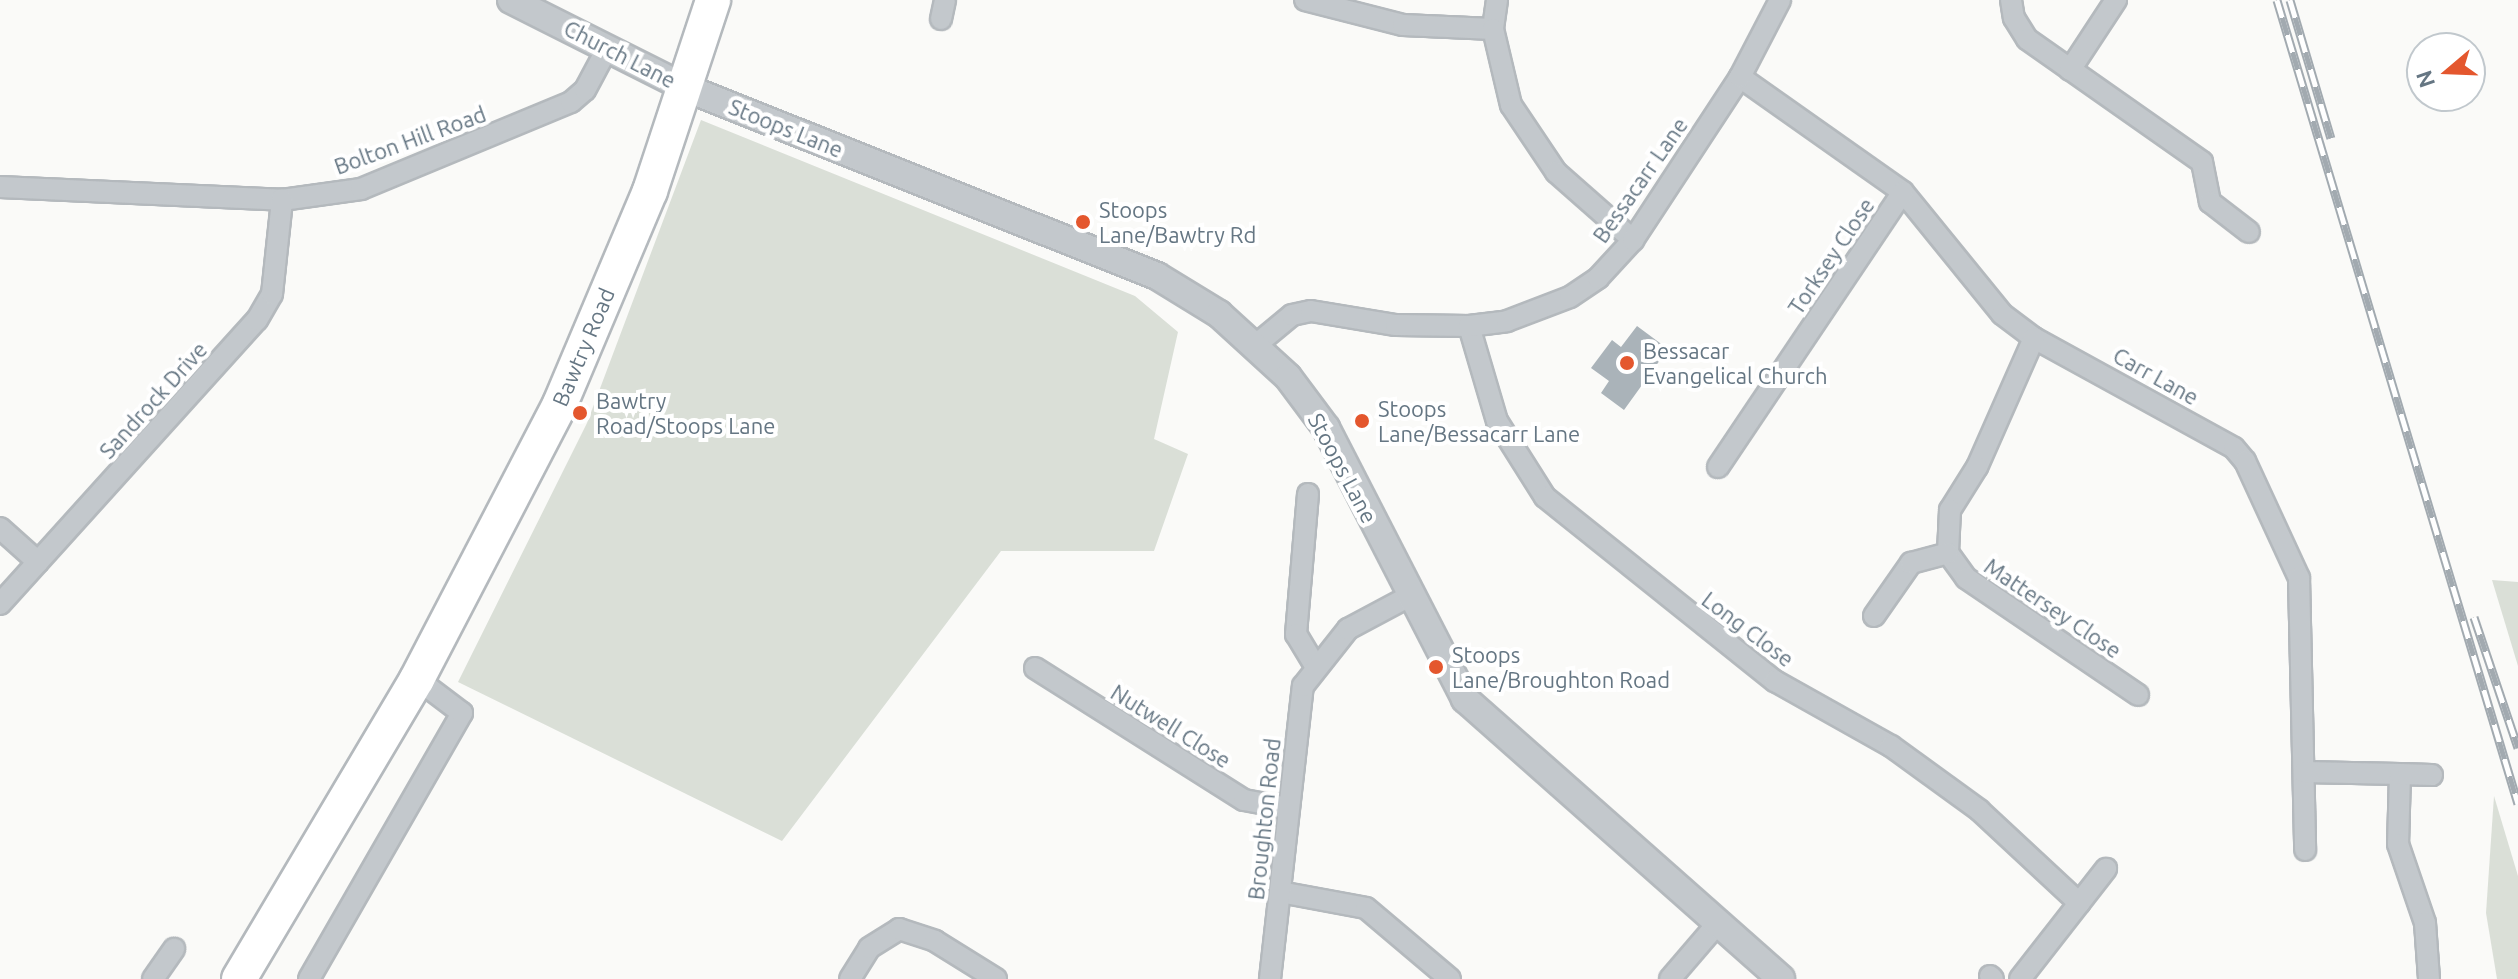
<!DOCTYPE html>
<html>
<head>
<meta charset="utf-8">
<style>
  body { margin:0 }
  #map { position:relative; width:2518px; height:979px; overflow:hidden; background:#fafaf8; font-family:Ubuntu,sans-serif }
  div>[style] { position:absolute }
  .green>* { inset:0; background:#dadfd7 }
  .building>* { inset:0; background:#aab3b9 }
  .roads { filter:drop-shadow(2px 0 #b4b9bd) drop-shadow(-2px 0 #b4b9bd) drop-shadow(0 2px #b4b9bd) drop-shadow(0 -2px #b4b9bd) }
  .minor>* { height:20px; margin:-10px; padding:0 10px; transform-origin:10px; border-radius:10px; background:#c3c8cc }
  .tertiary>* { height:26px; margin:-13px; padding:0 13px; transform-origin:13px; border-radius:13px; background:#c3c8cc }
  .trunk>* { height:34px; margin:-17px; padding:0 17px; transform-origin:17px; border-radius:17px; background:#fff }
  .rail>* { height:9px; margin-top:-4.5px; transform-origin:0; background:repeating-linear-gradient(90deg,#fff 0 18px,#a2aab0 0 36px); box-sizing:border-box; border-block:2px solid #a2aab0 }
  .dots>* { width:22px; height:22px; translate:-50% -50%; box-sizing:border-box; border:4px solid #fff; border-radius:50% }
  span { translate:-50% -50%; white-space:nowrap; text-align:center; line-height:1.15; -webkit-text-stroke:8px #fff; paint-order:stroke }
  .street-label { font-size:22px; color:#657683 }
  .poi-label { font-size:22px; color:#657683 }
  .left { translate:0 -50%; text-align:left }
  .north { position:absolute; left:2406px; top:32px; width:80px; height:80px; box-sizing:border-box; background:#fff; border:2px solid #c1c8cd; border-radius:50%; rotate:251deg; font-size:22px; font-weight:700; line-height:32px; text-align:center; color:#657683 }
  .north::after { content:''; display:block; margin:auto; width:28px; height:36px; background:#e4572e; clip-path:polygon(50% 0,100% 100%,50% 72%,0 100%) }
</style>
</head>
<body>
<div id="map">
  <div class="green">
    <div style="clip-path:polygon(701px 120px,1135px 296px,1178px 332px,1154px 439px,1188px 454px,1154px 551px,1001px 551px,782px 841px,458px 682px,587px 423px)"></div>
    <div style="clip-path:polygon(2492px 580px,2518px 582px,2518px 666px)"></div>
    <div style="clip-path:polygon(2494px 796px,2518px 876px,2518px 979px,2497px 979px,2486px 913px)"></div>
  </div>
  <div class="building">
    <div style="clip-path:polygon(1637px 326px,1668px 349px,1624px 410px,1601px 393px,1609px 381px,1591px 368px,1612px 340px,1621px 347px)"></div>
  </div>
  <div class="roads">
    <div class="minor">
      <div style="left:1305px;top:0;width:101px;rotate:14.3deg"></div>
      <div style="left:1403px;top:25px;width:90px;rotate:2.5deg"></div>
      <div style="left:1497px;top:0;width:29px;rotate:98deg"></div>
      <div style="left:1493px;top:29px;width:78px;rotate:76.7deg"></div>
      <div style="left:1511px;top:105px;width:81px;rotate:56.1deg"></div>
      <div style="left:1556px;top:172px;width:103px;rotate:41.4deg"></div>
      <div style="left:2011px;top:0;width:18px;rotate:81deg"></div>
      <div style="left:2014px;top:18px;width:25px;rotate:58deg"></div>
      <div style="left:2027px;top:39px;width:214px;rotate:35.1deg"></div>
      <div style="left:2202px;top:162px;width:41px;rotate:78.7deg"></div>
      <div style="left:2210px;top:202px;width:49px;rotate:37.6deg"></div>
      <div style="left:941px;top:19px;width:19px;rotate:-78deg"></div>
      <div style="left:2070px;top:70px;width:84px;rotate:-56.7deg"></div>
      <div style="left:1740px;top:77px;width:199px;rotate:35.2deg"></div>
      <div style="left:1903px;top:192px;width:157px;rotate:50.9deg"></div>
      <div style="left:2002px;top:314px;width:40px;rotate:37deg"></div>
      <div style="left:2034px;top:338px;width:228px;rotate:28.8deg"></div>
      <div style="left:2234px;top:448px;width:17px;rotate:50deg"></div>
      <div style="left:2245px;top:461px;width:129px;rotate:65.2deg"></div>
      <div style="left:2299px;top:578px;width:272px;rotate:88.7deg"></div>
      <div style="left:0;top:187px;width:282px;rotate:2.6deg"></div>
      <div style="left:282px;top:200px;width:80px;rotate:-7.9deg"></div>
      <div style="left:361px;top:189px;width:227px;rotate:-22.5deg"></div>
      <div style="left:571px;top:102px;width:18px;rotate:-41deg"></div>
      <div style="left:585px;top:90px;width:49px;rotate:-61.9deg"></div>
      <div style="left:1469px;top:326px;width:99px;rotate:73.6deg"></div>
      <div style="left:1497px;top:421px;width:90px;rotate:57.7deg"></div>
      <div style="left:1545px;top:497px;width:295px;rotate:38.7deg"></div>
      <div style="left:1775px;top:681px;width:133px;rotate:29.3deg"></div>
      <div style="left:1891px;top:746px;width:109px;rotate:36deg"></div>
      <div style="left:1979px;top:810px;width:137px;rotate:42.9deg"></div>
      <div style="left:2034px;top:338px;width:141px;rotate:113.8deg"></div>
      <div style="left:1977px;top:467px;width:51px;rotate:122.1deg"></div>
      <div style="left:1950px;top:510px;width:43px;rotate:92.7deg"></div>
      <div style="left:1948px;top:553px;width:31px;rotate:54deg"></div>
      <div style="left:1966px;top:578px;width:208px;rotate:34.2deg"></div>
      <div style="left:1257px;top:344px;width:45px;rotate:-39.6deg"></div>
      <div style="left:1292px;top:315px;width:19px;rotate:-12deg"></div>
      <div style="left:1311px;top:311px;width:86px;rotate:9.4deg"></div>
      <div style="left:1396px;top:325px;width:73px;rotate:0.8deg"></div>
      <div style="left:1469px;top:326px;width:38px;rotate:-7deg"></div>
      <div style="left:1507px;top:321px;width:67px;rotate:-20.9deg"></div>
      <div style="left:1570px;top:297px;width:34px;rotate:-34deg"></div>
      <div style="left:1598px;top:278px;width:52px;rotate:-47.4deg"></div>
      <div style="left:1633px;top:240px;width:195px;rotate:-56.7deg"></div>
      <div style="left:1740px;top:77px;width:87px;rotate:-62.5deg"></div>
      <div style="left:1718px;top:467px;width:331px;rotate:-56.1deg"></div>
      <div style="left:1308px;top:494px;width:141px;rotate:94.9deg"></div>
      <div style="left:1296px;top:634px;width:39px;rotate:59deg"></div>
      <div style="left:0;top:528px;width:51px;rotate:41.8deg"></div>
      <div style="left:0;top:604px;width:383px;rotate:-47.9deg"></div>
      <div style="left:257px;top:320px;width:30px;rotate:-60deg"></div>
      <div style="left:272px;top:294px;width:95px;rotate:-83.9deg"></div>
      <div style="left:1874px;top:616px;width:65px;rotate:-55.1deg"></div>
      <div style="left:1911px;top:563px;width:38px;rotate:-15deg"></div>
      <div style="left:1035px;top:668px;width:247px;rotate:32.3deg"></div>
      <div style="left:1244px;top:800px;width:45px;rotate:10.3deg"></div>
      <div style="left:2304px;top:772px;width:96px;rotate:1.2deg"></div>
      <div style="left:2400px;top:774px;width:70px;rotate:91.6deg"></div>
      <div style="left:2398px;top:844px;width:83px;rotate:71.1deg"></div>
      <div style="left:2425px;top:923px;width:56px;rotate:85.9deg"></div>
      <div style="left:2400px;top:774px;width:32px;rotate:2deg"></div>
      <div style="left:1280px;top:892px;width:87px;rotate:10.5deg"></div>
      <div style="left:1366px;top:908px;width:110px;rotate:40.2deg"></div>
      <div style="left:1990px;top:976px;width:4px;rotate:45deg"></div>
      <div style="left:153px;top:979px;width:37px;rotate:-55deg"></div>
      <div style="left:309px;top:979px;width:307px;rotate:-60.1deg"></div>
      <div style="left:462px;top:713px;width:56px;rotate:-142.9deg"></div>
      <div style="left:850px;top:979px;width:36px;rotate:-58deg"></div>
      <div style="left:869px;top:948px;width:36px;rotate:-32deg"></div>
      <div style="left:899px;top:929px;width:38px;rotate:18deg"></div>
      <div style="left:935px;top:941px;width:72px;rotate:31.9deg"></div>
      <div style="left:1270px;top:979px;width:295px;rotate:-83.6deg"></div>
      <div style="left:1303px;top:686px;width:73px;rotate:-51.7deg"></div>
      <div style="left:1348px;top:629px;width:68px;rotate:-28.1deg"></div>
      <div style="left:1670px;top:979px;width:74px;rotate:-49.4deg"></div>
      <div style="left:2020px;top:979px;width:140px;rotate:-52deg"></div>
    </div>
    <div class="tertiary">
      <div style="left:511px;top:0;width:196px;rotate:26.7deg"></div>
      <div style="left:686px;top:88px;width:507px;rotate:21.76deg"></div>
      <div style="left:1157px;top:276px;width:73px;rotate:31.5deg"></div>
      <div style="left:1219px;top:314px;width:93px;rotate:42.4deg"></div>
      <div style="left:1288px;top:377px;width:64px;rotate:53.3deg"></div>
      <div style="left:1326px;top:428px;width:305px;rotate:62.8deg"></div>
      <div style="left:1465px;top:699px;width:422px;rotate:41.5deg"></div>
    </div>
    <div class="trunk">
      <div style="left:239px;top:979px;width:349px;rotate:-59.3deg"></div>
      <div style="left:417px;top:679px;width:310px;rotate:-62.5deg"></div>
      <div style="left:560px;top:404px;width:231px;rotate:-67.1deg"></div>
      <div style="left:650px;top:191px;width:201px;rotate:-71.7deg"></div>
    </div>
  </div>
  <div class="rail">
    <div style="left:2277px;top:0;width:839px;rotate:73.31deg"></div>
    <div style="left:2290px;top:0;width:144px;rotate:73.5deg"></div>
    <div style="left:2474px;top:617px;width:138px;rotate:71.4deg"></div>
  </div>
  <div class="dots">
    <div style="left:1083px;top:222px;background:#e4572e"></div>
    <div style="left:1627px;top:363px;background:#e4572e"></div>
    <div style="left:580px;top:413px;background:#e4572e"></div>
    <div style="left:1362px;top:421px;background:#e4572e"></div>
    <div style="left:1436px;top:667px;background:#e4572e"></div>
  </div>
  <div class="street-label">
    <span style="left:620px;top:54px;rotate:27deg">Church Lane</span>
    <span style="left:786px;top:128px;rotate:22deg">Stoops Lane</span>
    <span style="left:410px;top:140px;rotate:-20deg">Bolton Hill Road</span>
    <span style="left:1640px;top:180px;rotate:-55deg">Bessacarr Lane</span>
    <span style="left:1831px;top:256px;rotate:-56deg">Torksey Close</span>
    <span style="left:583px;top:347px;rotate:-67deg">Bawtry Road</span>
    <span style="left:2156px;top:376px;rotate:29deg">Carr Lane</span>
    <span style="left:153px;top:400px;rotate:-48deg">Sandrock Drive</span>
    <span style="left:1343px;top:468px;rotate:62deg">Stoops Lane</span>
    <span style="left:2053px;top:608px;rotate:34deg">Mattersey Close</span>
    <span style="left:1748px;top:629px;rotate:37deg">Long Close</span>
    <span style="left:1171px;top:726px;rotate:32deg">Nutwell Close</span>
    <span style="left:1264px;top:819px;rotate:-84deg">Broughton Road</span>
  </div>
  <div class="poi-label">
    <span class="left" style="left:1099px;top:222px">Stoops<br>Lane/Bawtry Rd</span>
    <span class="left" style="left:1643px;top:363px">Bessacar<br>Evangelical Church</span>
    <span class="left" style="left:596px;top:413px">Bawtry<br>Road/Stoops Lane</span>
    <span class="left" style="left:1378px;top:421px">Stoops<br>Lane/Bessacarr Lane</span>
    <span class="left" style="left:1452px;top:667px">Stoops<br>Lane/Broughton Road</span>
  </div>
  <div class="north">N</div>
</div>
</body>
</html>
